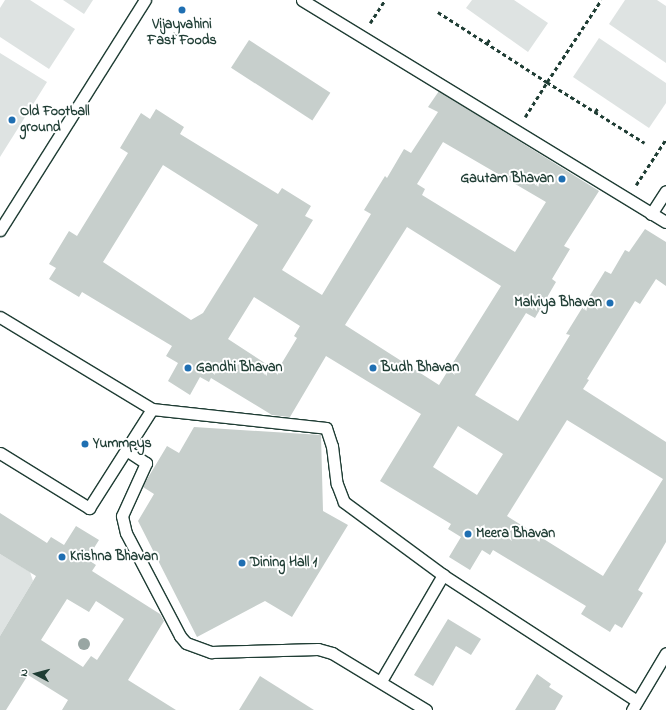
<!DOCTYPE html>
<html>
<head>
<meta charset="utf-8">
<style>
  body { margin:0 }
  #map { position:relative; width:666px; height:710px; overflow:hidden; background:#fff; font-family:"Indie Flower",sans-serif }
  div>[style] { position:absolute }
  .green>* { inset:0; background:#dee3e2 }
  .building>* { inset:0; background:#c7cfcc; transform-origin:0 0 }
  .path>* { height:2.5px; margin-top:-1.25px; transform-origin:0; background:repeating-linear-gradient(90deg,#1f3d34 0 4px,transparent 0 7px) }
  .roads { filter:drop-shadow(1px 0 #1f3d34) drop-shadow(-1px 0 #1f3d34) drop-shadow(0 1px #1f3d34) drop-shadow(0 -1px #1f3d34) }
  .service>* { height:11px; margin:-5.5px; padding:0 5.5px; transform-origin:5.5px; border-radius:5.5px; background:#fff }
  .trees>* { width:12px; height:12px; margin:-6px; border-radius:50%; background:#99a6a3 }
  .dots>* { width:11px; height:11px; translate:-50% -50%; box-sizing:border-box; border:2px solid #fff; border-radius:50% }
  span { translate:-50% -50%; white-space:nowrap; text-align:center; line-height:1.15; -webkit-text-stroke:4px #fff; paint-order:stroke }
  .poi-label { font-size:14px; color:#1f3d34; font-weight:700 }
  .left { translate:0 -50%; text-align:left }
  .right { translate:-100% -50%; text-align:right }
  .north { position:absolute; left:16px; top:654px; width:40px; height:40px; -webkit-text-stroke:3px #fff; paint-order:stroke; rotate:276deg; font-size:11px; font-weight:700; line-height:16px; text-align:center; color:#1f3d34 }
  .north::after { content:''; display:block; margin:auto; width:14px; height:18px; background:#1f3d34; clip-path:polygon(50% 0,100% 100%,50% 72%,0 100%) }
</style>
</head>
<body>
<div id="map">
  <div class="green">
    <div style="clip-path:polygon(5px 0,30px 0,75px 29px,49px 69px,0 37px,0 8px)"></div>
    <div style="clip-path:polygon(63px 0,93px 0,84px 14px)"></div>
    <div style="clip-path:polygon(472px 0,514px 0,548px 23px,528px 52px,466px 8px)"></div>
    <div style="clip-path:polygon(625px 0,657px 0,666px 6px,666px 63px,609px 24px)"></div>
    <div style="clip-path:polygon(599px 38px,666px 83px,666px 103px,649px 128px,573px 77px)"></div>
    <div style="clip-path:polygon(0 53px,47px 82px,0 157px)"></div>
    <div style="clip-path:polygon(0 554px,30px 572px,33px 581px,0 636px)"></div>
  </div>
  <div class="building">
    <div style="left:249px;top:40px;width:97px;height:33px;rotate:33deg"></div>
    <div style="clip-path:polygon(evenodd,439px 91px,599px 191px,564px 246px,570px 249px,552px 279px,556px 282px,535px 318px,526px 313px,475px 395px,518px 421px,570px 335px,566px 334px,605px 271px,611px 274px,625px 250px,629px 252px,645px 229px,666px 242px,666px 286px,656px 279px,640px 304px,635px 301px,587px 379px,589px 380px,583px 389px,666px 442px,666px 542px,638px 590px,643px 593px,622px 628px,615px 624px,610px 632px,581px 614px,586px 606px,493px 550px,490px 555px,482px 550px,470px 570px,449px 557px,461px 537px,448px 529px,451px 524px,380px 481px,421px 414px,326px 356px,290px 417px,272px 415px,211px 378px,209px 382px,200px 377px,190px 395px,168px 381px,178px 363px,166px 356px,172px 346px,82px 292px,79px 297px,49px 279px,56px 268px,49px 264px,69px 231px,77px 236px,128px 153px,120px 148px,141px 113px,150px 119px,156px 109px,184px 127px,180px 134px,278px 194px,282px 188px,311px 206px,305px 216px,313px 220px,282px 270px,322px 295px,371px 214px,364px 210px,385px 176px,387px 178px,404px 149px,411px 153px,438px 112px,428px 107px,439px 91px,443px 142px,546px 202px,515px 252px,422px 195px,425px 189px,417px 184px,443px 142px,439px 91px,163px 165px,258px 225px,203px 313px,191px 320px,103px 262px,163px 165px,439px 91px,407px 227px,501px 286px,439px 385px,345px 325px,407px 227px,439px 91px,254px 297px,300px 326px,294px 336px,297px 338px,277px 371px,228px 339px,254px 297px,439px 91px,567px 420px,663px 479px,603px 576px,507px 516px,567px 420px,439px 91px,458px 426px,503px 454px,477px 495px,433px 467px,458px 426px)"></div>
    <div style="clip-path:polygon(194px 427px,321px 435px,323px 511px,348px 525px,292px 617px,265px 601px,197px 637px,138px 521px,154px 494px,143px 487px,146px 481px,167px 446px,179px 453px)"></div>
    <div style="clip-path:polygon(evenodd,0 513px,47px 543px,51px 537px,64px 545px,76px 526px,99px 540px,87px 559px,96px 565px,92px 571px,160px 614px,164px 621px,128px 680px,176px 710px,62px 710px,68px 700px,28px 675px,6px 710px,0 710px,0 636px,36px 576px,0 554px,0 513px,67px 599px,89px 612px,96px 601px,124px 619px,97px 660px,91px 656px,83px 667px,41px 640px,67px 599px)"></div>
    <div style="clip-path:polygon(448px 619px,481px 639px,471px 655px,456px 646px,433px 686px,414px 675px)"></div>
    <div style="clip-path:polygon(537px 674px,551px 684px,549px 687px,563px 696px,555px 710px,515px 710px)"></div>
    <div style="clip-path:polygon(260px 676px,314px 710px,239px 710px)"></div>
  </div>
  <div class="path">
    <div style="left:438px;top:12px;width:130px;rotate:32.7deg"></div>
    <div style="left:547px;top:82px;width:98px;rotate:-56.6deg"></div>
    <div style="left:370px;top:23px;width:27px;rotate:-57deg"></div>
    <div style="left:487px;top:43px;width:5px;rotate:-53deg"></div>
    <div style="left:595px;top:112px;width:5px;rotate:-53deg"></div>
    <div style="left:525px;top:117px;width:41px;rotate:-57.8deg"></div>
    <div style="left:547px;top:82px;width:115px;rotate:31.9deg"></div>
    <div style="left:636px;top:185px;width:55px;rotate:-56.9deg"></div>
  </div>
  <div class="roads">
    <div class="service">
      <div style="left:302px;top:0;width:426px;rotate:31.4deg"></div>
      <div style="left:651px;top:214px;width:27px;rotate:-57deg"></div>
      <div style="left:0;top:230px;width:272px;rotate:-57.8deg"></div>
      <div style="left:0;top:317px;width:178px;rotate:31.2deg"></div>
      <div style="left:152px;top:409px;width:175px;rotate:6.2deg"></div>
      <div style="left:326px;top:428px;width:19px;rotate:72deg"></div>
      <div style="left:332px;top:446px;width:38px;rotate:83deg"></div>
      <div style="left:337px;top:484px;width:19px;rotate:69deg"></div>
      <div style="left:344px;top:502px;width:123px;rotate:36.4deg"></div>
      <div style="left:443px;top:575px;width:231px;rotate:33deg"></div>
      <div style="left:126px;top:450px;width:24px;rotate:33deg"></div>
      <div style="left:146px;top:463px;width:58px;rotate:114.4deg"></div>
      <div style="left:122px;top:516px;width:17px;rotate:77deg"></div>
      <div style="left:126px;top:533px;width:116px;rotate:62.3deg"></div>
      <div style="left:180px;top:636px;width:9px;rotate:49deg"></div>
      <div style="left:186px;top:643px;width:27px;rotate:20deg"></div>
      <div style="left:211px;top:652px;width:107px;rotate:-1.6deg"></div>
      <div style="left:318px;top:649px;width:15px;rotate:16deg"></div>
      <div style="left:332px;top:653px;width:110px;rotate:31.2deg"></div>
      <div style="left:0;top:453px;width:105px;rotate:31.7deg"></div>
      <div style="left:89px;top:508px;width:117px;rotate:-57.5deg"></div>
      <div style="left:381px;top:681px;width:123px;rotate:-59.7deg"></div>
      <div style="left:632px;top:710px;width:66px;rotate:-59.2deg"></div>
    </div>
  </div>
  <div class="trees">
    <div style="left:84px;top:644px"></div>
  </div>
  <div class="dots">
    <div style="left:182px;top:10px;background:#1f6fb2"></div>
    <div style="left:12px;top:120px;background:#1f6fb2"></div>
    <div style="left:562px;top:179px;background:#1f6fb2"></div>
    <div style="left:610px;top:303px;background:#1f6fb2"></div>
    <div style="left:188px;top:368px;background:#1f6fb2"></div>
    <div style="left:373px;top:368px;background:#1f6fb2"></div>
    <div style="left:85px;top:444px;background:#1f6fb2"></div>
    <div style="left:468px;top:534px;background:#1f6fb2"></div>
    <div style="left:62px;top:557px;background:#1f6fb2"></div>
    <div style="left:242px;top:563px;background:#1f6fb2"></div>
  </div>
  <div class="poi-label">
    <span style="left:182px;top:33px">Vijayvahini<br>Fast Foods</span>
    <span class="left" style="left:20px;top:120px">Old Football<br>ground</span>
    <span class="right" style="left:554px;top:179px">Gautam Bhavan</span>
    <span class="right" style="left:602px;top:303px">Malviya Bhavan</span>
    <span class="left" style="left:196px;top:368px">Gandhi Bhavan</span>
    <span class="left" style="left:381px;top:368px">Budh Bhavan</span>
    <span class="left" style="left:93px;top:444px">Yummpys</span>
    <span class="left" style="left:476px;top:534px">Meera Bhavan</span>
    <span class="left" style="left:70px;top:557px">Krishna Bhavan</span>
    <span class="left" style="left:250px;top:563px">Dining Hall 1</span>
  </div>
  <div class="north">N</div>
</div>
</body>
</html>
